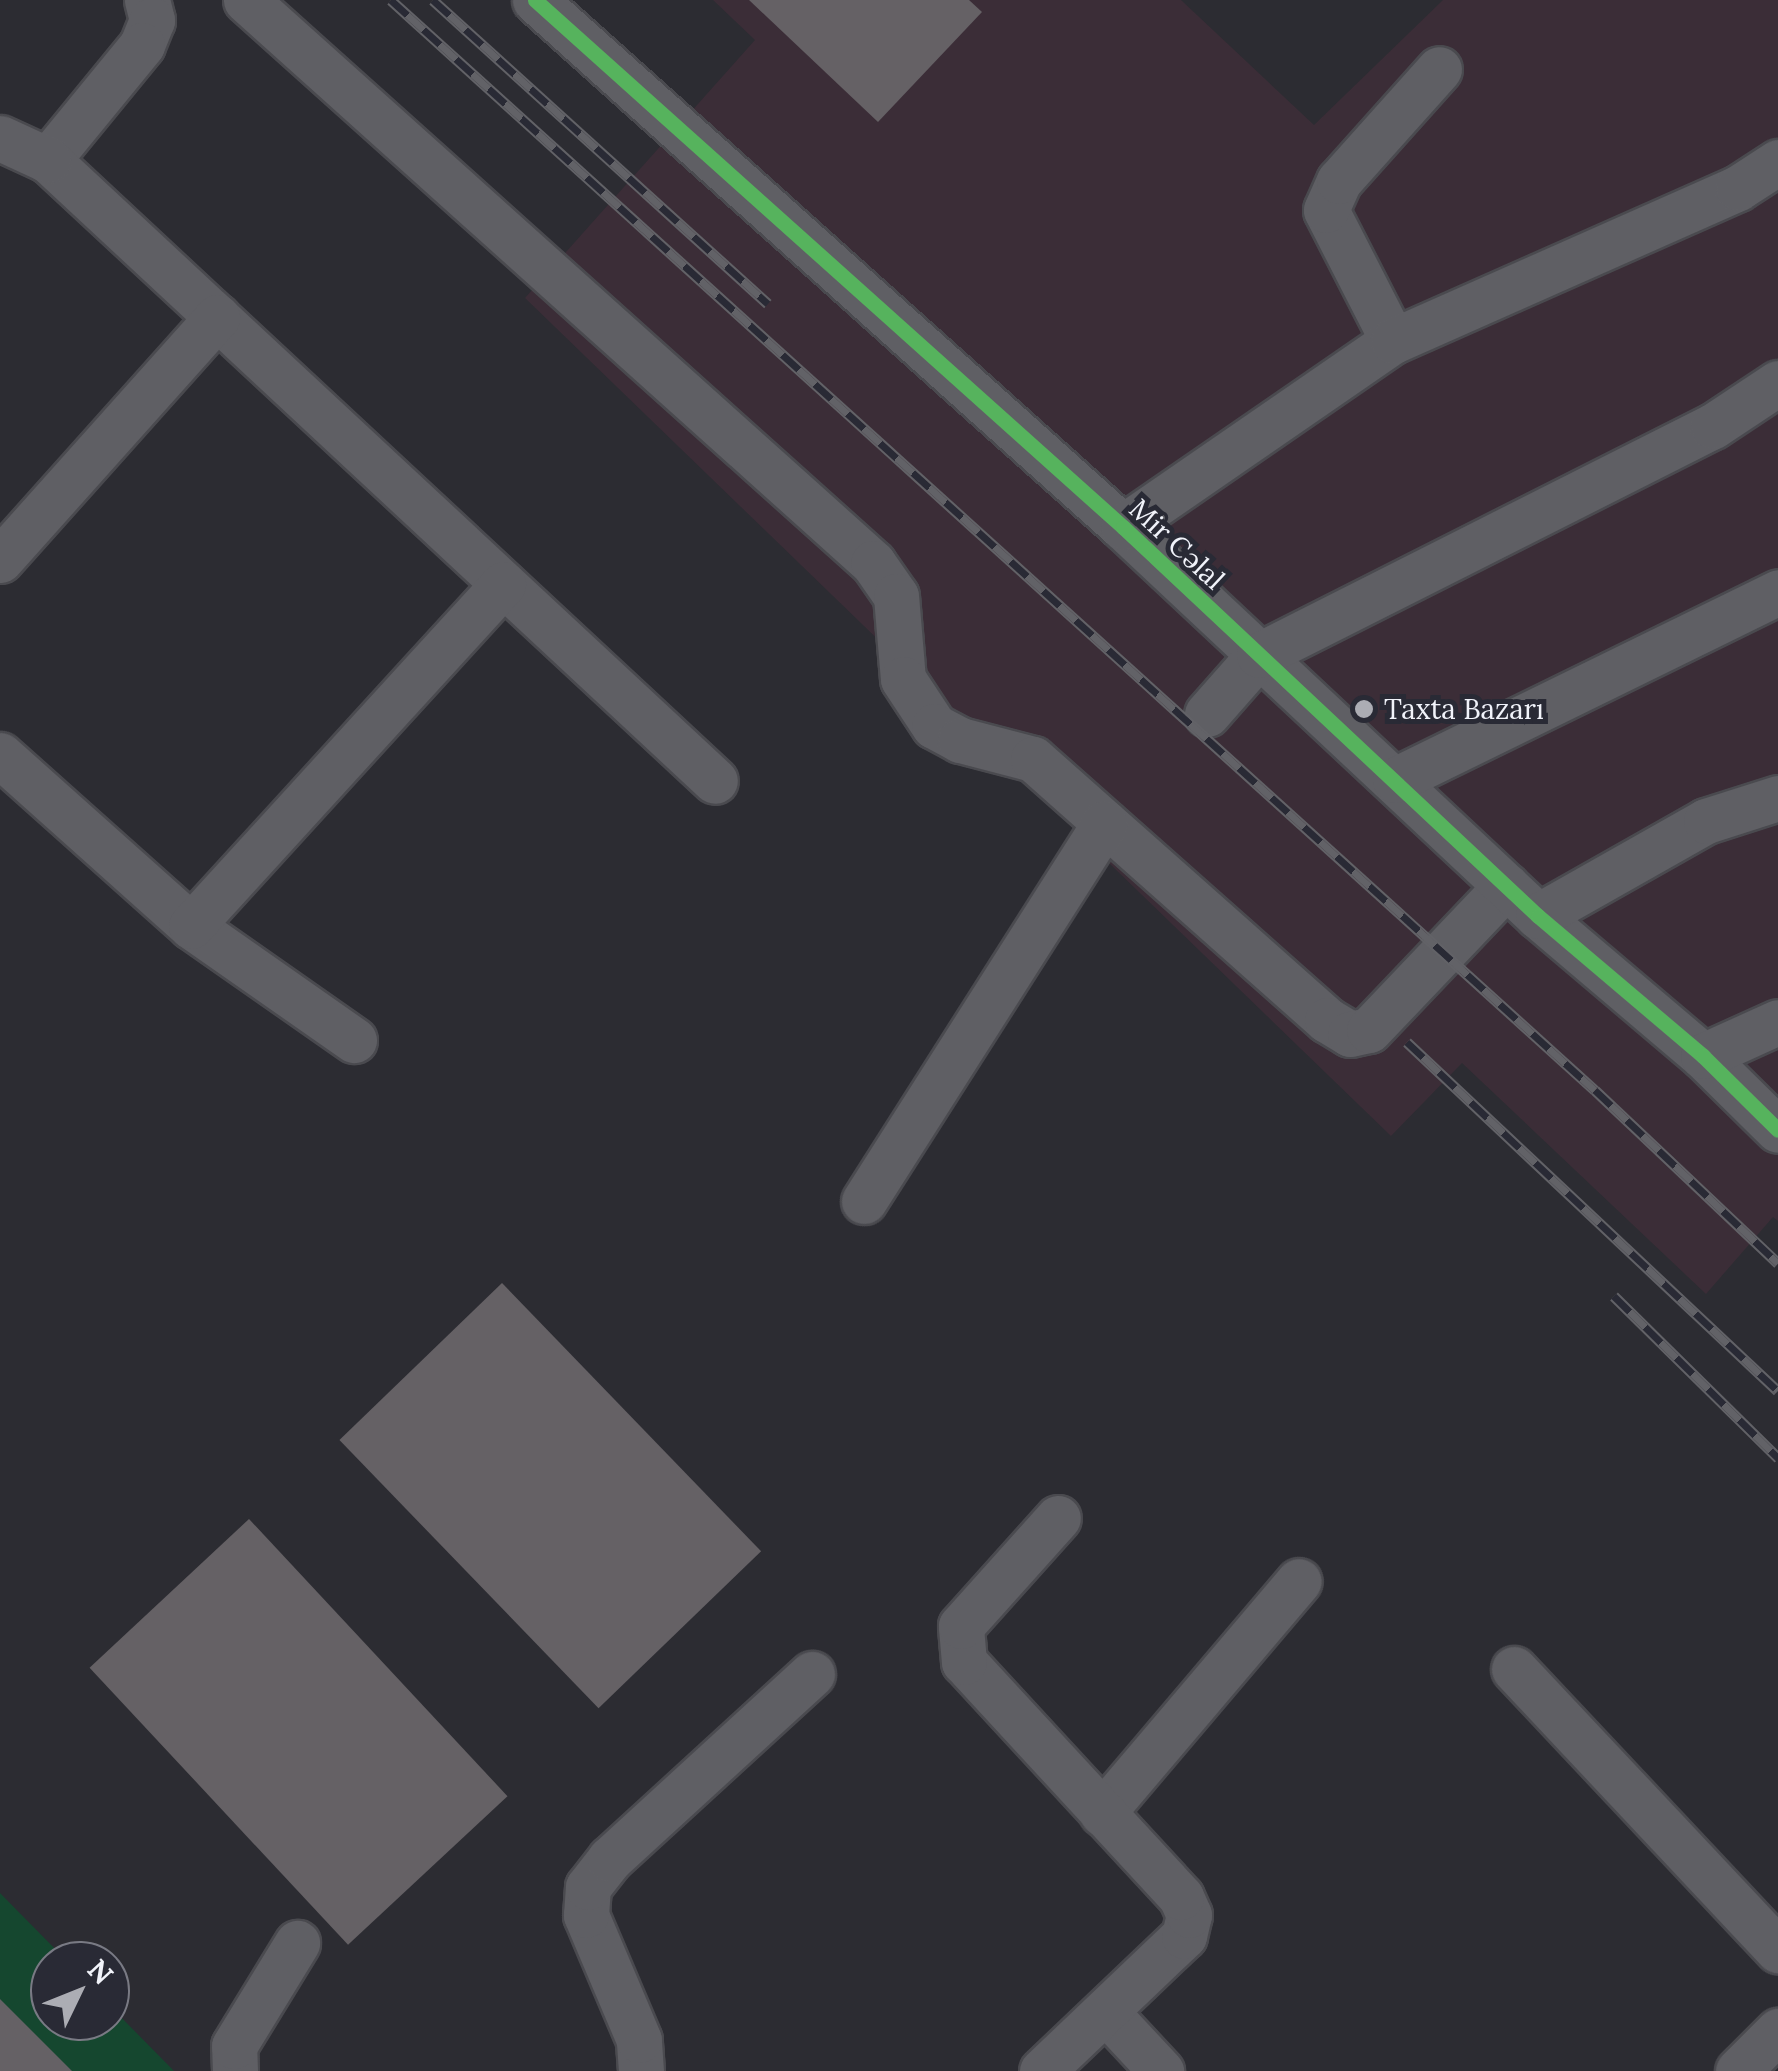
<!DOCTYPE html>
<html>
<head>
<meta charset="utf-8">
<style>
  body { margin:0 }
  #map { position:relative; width:1778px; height:2071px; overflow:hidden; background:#2c2c32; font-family:Lora,serif }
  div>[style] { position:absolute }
  .industrial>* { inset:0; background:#3b2d37 }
  .green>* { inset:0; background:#15472f }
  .building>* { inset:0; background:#656165; transform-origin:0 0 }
  .roads { filter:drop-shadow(2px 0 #4a4a4f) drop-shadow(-2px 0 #4a4a4f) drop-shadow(0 2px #4a4a4f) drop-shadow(0 -2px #4a4a4f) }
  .minor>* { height:45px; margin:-22.5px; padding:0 22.5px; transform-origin:22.5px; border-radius:22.5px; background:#5f5f64 }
  .rail>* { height:11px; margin-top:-5.5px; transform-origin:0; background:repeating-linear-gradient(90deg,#292a35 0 22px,#626267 0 44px); box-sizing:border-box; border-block:2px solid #626267 }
  .cycleway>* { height:15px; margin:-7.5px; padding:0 7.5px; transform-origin:7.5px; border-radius:7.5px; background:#56b35d }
  .dots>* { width:28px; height:28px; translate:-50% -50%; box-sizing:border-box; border:5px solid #292a35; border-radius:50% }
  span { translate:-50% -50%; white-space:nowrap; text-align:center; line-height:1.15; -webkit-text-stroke:10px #292a35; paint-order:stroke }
  .street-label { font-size:28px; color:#f1f3fa }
  .poi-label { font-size:28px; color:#f1f3fa }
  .left { translate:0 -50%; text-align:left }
  .north { position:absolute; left:30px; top:1941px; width:100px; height:100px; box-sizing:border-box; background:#292a35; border:2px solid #797a84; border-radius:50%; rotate:47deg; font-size:28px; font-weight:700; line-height:40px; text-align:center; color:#f1f3fa }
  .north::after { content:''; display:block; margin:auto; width:35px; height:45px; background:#acadb4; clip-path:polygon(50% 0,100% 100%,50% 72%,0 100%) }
</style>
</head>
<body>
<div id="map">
  <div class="industrial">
    <div style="clip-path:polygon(713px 0,1181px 0,1314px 125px,1443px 0,1778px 0,1778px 1221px,1773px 1217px,1706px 1294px,1462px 1063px,1391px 1136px,525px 298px,755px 40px)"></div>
  </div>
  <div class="green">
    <div style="clip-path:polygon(0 1893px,67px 1961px,50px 1961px,50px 2021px,110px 2021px,110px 2006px,174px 2071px,0 2071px)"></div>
  </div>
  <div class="building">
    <div style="clip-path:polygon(749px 0,969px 0,982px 12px,878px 122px)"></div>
    <div style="left:502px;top:1283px;width:373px;height:226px;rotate:46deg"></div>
    <div style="left:249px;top:1519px;width:379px;height:218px;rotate:47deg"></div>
    <div style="clip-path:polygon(0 1999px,72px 2071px,0 2071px)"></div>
  </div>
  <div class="roads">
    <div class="minor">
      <div style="left:147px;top:0;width:21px;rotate:76deg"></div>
      <div style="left:152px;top:20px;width:27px;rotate:112deg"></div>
      <div style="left:142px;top:45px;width:149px;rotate:129.3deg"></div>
      <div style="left:48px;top:160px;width:911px;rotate:42.95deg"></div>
      <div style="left:246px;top:0;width:843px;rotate:41.92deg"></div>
      <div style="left:873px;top:563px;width:40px;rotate:55.1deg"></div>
      <div style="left:896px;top:596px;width:83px;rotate:85.2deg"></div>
      <div style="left:903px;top:679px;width:56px;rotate:56.6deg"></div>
      <div style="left:934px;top:726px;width:30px;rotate:28deg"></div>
      <div style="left:960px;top:740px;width:75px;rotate:14.6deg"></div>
      <div style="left:1033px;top:759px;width:393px;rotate:41.6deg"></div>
      <div style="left:1327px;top:1020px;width:27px;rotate:31deg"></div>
      <div style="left:1350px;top:1034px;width:19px;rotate:-12deg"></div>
      <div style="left:1369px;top:1030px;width:199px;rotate:-46.4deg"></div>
      <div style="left:535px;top:0;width:790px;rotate:41.87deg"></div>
      <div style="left:1123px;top:527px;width:569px;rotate:43.15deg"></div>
      <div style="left:1538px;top:916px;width:216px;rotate:40.3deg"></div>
      <div style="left:1703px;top:1056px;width:105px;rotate:44.6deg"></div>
      <div style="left:0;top:138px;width:53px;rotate:24.6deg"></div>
      <div style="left:1393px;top:341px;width:147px;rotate:-117.1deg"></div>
      <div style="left:1326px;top:210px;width:32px;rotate:-66deg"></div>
      <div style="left:1339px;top:181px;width:150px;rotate:-48.2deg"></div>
      <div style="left:1123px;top:527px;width:328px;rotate:-34.6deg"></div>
      <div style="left:1393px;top:341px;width:377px;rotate:-23.9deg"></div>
      <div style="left:1738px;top:188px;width:48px;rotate:-33deg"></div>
      <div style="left:0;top:560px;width:326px;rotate:-48.2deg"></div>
      <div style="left:1207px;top:714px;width:79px;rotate:-48.6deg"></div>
      <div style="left:1259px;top:655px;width:508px;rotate:-26.77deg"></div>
      <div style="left:1713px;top:426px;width:78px;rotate:-33.5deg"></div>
      <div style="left:0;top:755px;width:256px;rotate:41.8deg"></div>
      <div style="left:191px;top:926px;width:199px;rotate:35deg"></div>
      <div style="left:1395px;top:780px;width:427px;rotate:-26.1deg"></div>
      <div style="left:1538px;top:916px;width:193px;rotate:-29.5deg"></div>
      <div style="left:1706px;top:821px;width:76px;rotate:-17.7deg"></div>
      <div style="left:191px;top:926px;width:463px;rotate:-47.6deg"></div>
      <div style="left:1703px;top:1056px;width:82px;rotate:-24.4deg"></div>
      <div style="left:864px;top:1201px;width:448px;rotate:-57.5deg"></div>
      <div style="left:1514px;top:1669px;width:386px;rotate:46.8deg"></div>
      <div style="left:1102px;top:1813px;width:304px;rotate:-49.7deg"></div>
      <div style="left:1106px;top:2012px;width:81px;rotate:47deg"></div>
      <div style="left:235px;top:2071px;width:25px;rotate:-92deg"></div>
      <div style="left:234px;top:2046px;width:121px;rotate:-58.5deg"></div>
      <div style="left:641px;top:2071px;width:31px;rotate:-94deg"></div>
      <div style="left:639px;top:2040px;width:136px;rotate:-113deg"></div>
      <div style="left:586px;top:1915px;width:28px;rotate:-86deg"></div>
      <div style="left:588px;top:1887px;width:36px;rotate:-52deg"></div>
      <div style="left:610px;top:1859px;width:274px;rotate:-42.5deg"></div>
      <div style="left:1042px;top:2071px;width:196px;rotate:-43.6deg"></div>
      <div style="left:1184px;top:1936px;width:22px;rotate:-77deg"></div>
      <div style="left:1189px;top:1915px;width:20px;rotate:-114deg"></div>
      <div style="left:1181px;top:1897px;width:320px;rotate:-132.7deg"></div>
      <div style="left:964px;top:1662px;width:36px;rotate:-95deg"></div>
      <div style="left:961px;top:1626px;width:145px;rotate:-48.1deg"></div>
      <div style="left:1738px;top:2071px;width:57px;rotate:-45deg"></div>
    </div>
  </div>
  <div class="rail">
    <div style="left:391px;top:0;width:1624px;rotate:42.16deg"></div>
    <div style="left:1595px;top:1090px;width:252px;rotate:43.4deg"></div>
    <div style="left:433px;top:0;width:452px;rotate:42.2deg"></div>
    <div style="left:1407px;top:1042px;width:509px;rotate:43.25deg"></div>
    <div style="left:1614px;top:1296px;width:231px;rotate:44.6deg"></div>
  </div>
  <div class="cycleway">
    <div style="left:535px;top:0;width:790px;rotate:41.87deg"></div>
    <div style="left:1123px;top:527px;width:569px;rotate:43.15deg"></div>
    <div style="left:1538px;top:916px;width:216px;rotate:40.3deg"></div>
    <div style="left:1703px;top:1056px;width:105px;rotate:44.6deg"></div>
  </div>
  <div class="dots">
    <div style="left:1364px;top:709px;background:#acadb4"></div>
  </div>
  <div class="street-label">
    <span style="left:1177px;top:544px;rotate:43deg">Mir Cəlal</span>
  </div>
  <div class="poi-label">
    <span class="left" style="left:1384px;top:709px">Taxta Bazarı</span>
  </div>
  <div class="north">N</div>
</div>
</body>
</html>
